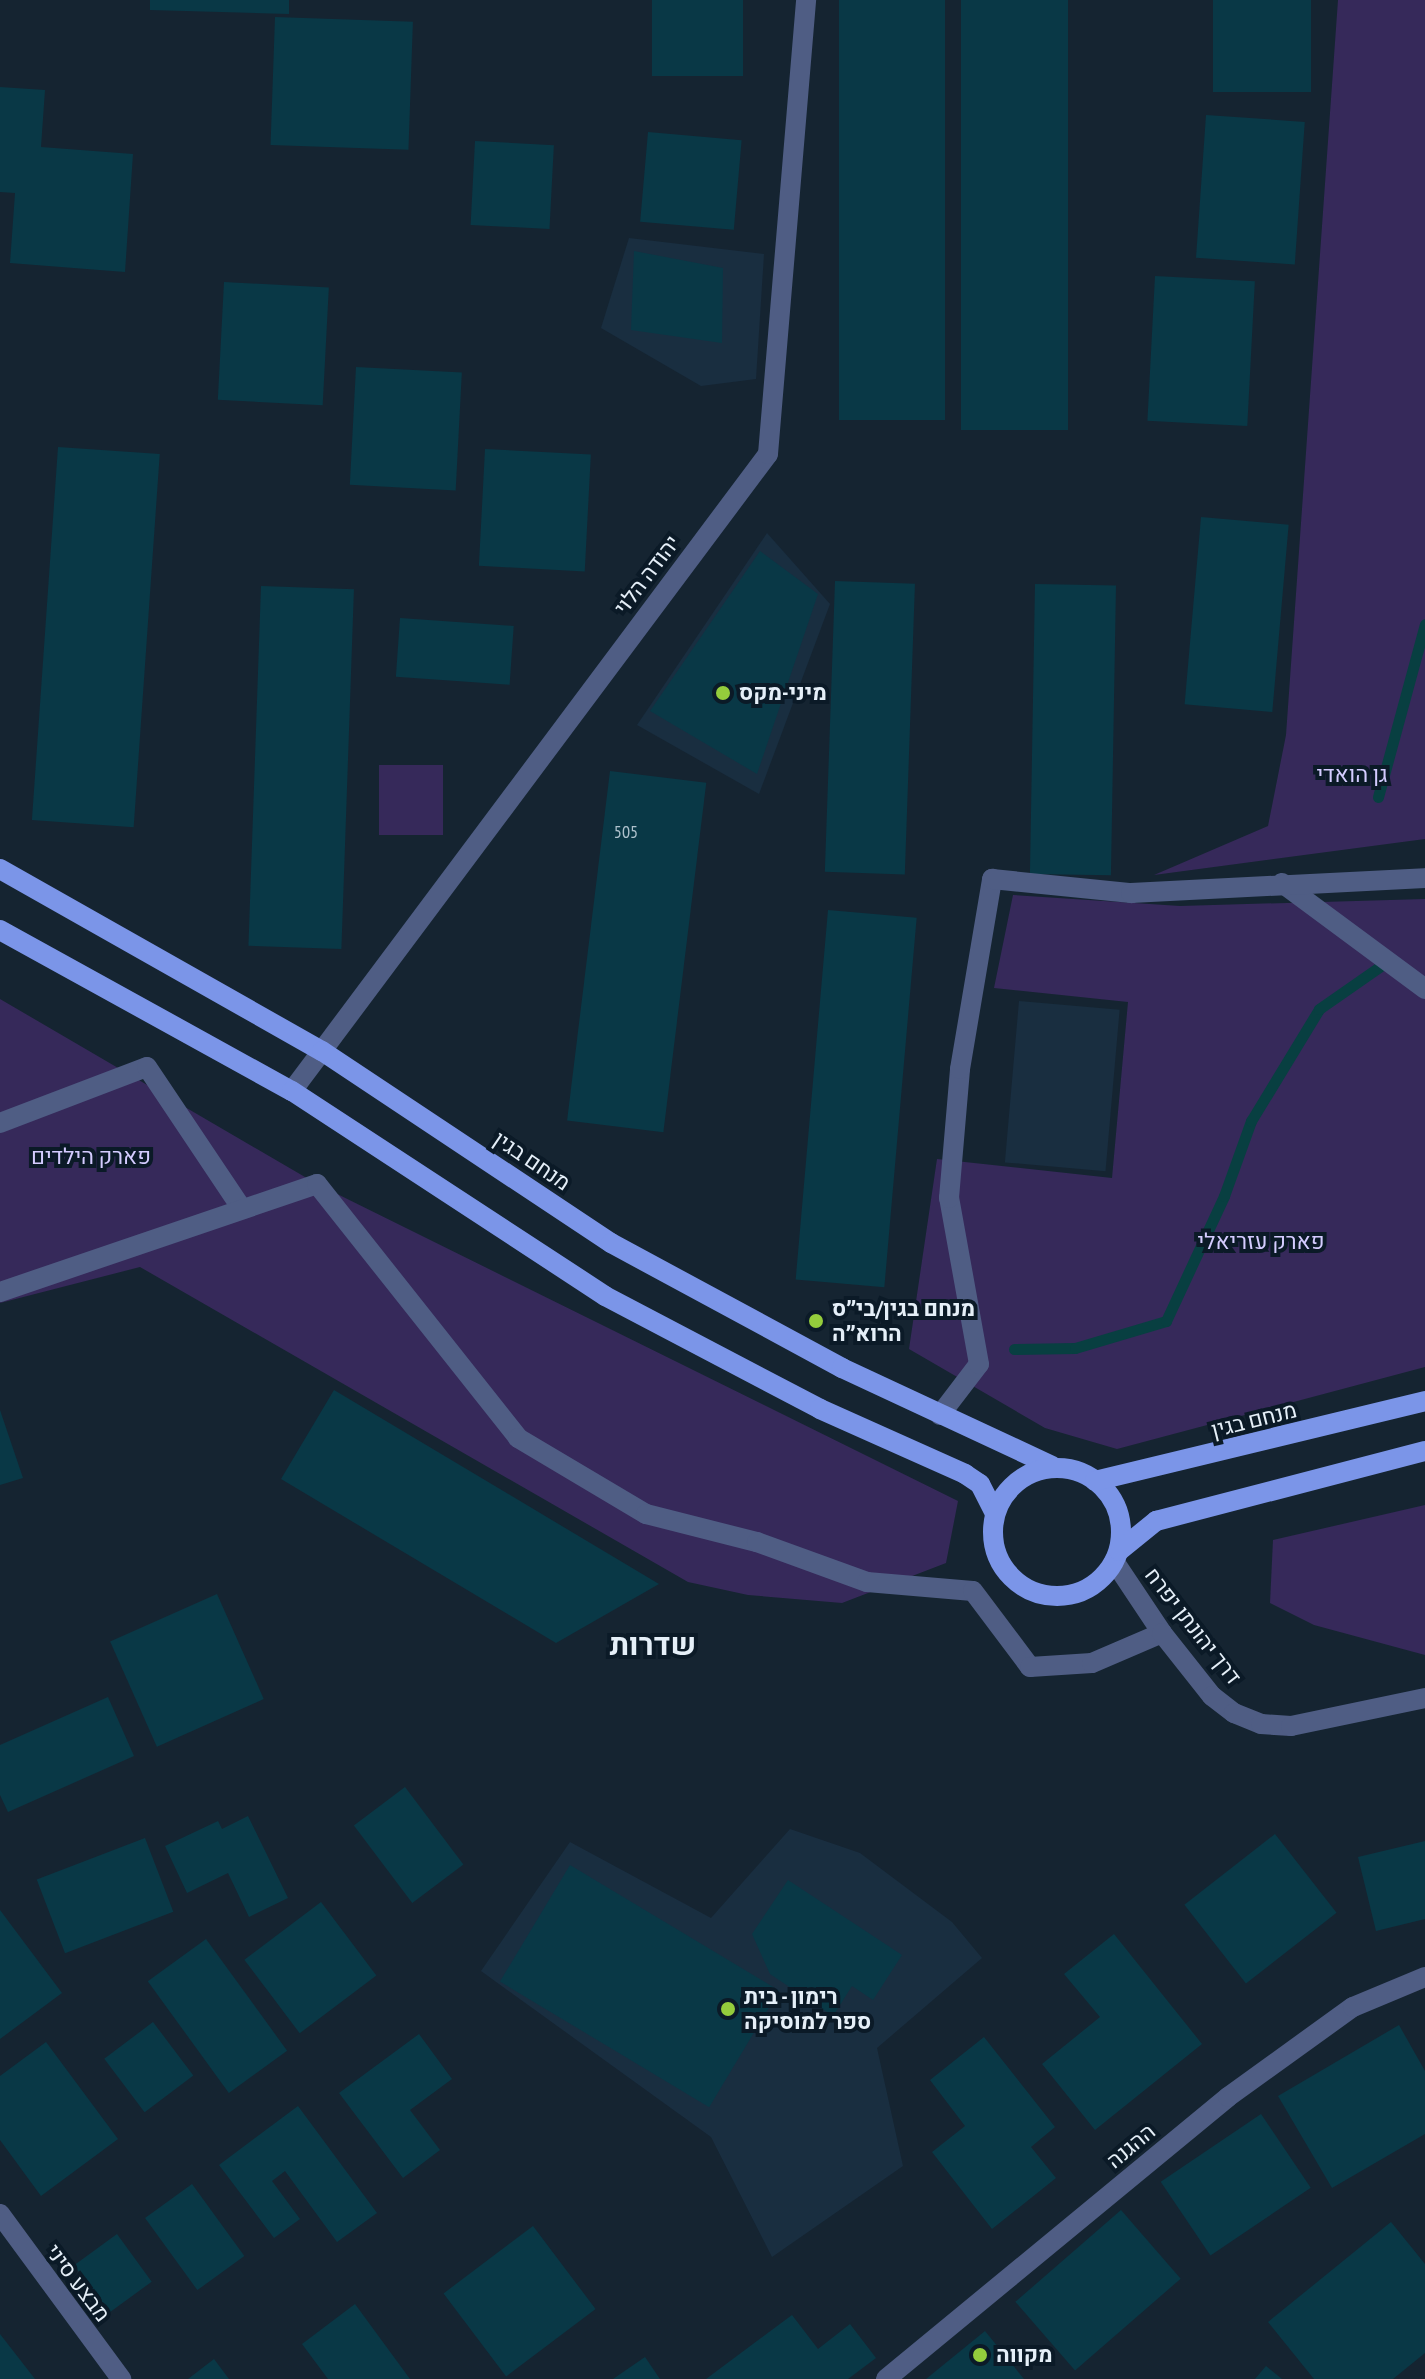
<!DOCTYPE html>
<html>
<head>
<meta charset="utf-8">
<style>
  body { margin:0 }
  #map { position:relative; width:1425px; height:2379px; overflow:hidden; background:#152431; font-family:"PT Sans Narrow",Heebo,sans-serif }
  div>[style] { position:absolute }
  .built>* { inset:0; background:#192e40; transform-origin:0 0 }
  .green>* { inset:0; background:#36295a; transform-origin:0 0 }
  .stream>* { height:11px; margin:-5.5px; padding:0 5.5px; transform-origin:5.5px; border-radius:5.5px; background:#083f41 }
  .building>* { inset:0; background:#093846; transform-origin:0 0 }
  .minor>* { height:20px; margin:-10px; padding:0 10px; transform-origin:10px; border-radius:10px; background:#4f5d84 }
  .major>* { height:20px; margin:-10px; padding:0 10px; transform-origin:10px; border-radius:10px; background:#7b95e8 }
  .major>.ring { margin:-10px; padding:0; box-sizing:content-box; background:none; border:20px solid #7b95e8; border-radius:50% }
  .dots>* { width:22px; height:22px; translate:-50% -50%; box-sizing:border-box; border:4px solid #0b1a27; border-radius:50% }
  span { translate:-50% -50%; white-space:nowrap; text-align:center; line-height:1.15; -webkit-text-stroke:8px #0b1a27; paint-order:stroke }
  .number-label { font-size:18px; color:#aec1cc }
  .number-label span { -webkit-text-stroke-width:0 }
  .street-label { font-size:22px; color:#e5eff8 }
  .poi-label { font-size:22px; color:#e5eff8; font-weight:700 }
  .left { translate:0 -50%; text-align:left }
  .park-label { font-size:22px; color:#d4ccff }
  .district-label { font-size:30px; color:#e5eff8; font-weight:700 }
</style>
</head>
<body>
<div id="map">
  <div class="built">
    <div style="clip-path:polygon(629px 238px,764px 254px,756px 379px,701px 386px,601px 328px)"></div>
    <div style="clip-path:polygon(767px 533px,830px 604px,759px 794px,637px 725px)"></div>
    <div style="left:1019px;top:1001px;width:101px;height:162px;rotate:5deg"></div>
    <div style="clip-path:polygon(790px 1829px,860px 1853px,952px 1922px,982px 1958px,877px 2048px,903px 2166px,772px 2257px,711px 2137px,481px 1971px,570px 1842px,711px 1918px)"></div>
  </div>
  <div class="green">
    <div style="clip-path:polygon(1338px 0,1425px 0,1425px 839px,1154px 875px,1268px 826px,1286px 735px)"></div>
    <div style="left:379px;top:765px;width:64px;height:70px"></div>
    <div style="clip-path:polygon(1013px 895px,1180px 906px,1425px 899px,1425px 1367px,1117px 1449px,1045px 1428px,909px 1349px,937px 1159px,1112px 1178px,1128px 1002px,994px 988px)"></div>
    <div style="clip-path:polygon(0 999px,317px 1184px,958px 1501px,946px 1563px,842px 1603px,748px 1595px,688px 1582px,140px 1267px,0 1303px)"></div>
    <div style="clip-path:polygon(1425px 1505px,1425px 1655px,1314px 1625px,1270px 1603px,1273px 1540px)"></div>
  </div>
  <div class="stream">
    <div style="left:1378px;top:797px;width:179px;rotate:-74.8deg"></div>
    <div style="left:1014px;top:1349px;width:61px;rotate:-0.9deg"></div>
    <div style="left:1075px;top:1348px;width:95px;rotate:-16.5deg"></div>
    <div style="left:1166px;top:1321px;width:138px;rotate:-65.1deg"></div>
    <div style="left:1224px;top:1196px;width:80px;rotate:-70.2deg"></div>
    <div style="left:1251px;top:1121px;width:131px;rotate:-58.7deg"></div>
    <div style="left:1319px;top:1009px;width:80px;rotate:-34.9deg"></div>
  </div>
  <div class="building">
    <div style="clip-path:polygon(150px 0,289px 0,289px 14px,150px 10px)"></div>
    <div style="left:652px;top:0;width:91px;height:76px"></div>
    <div style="left:839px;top:0;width:106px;height:420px"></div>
    <div style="left:961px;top:0;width:107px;height:430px"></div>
    <div style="left:1213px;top:0;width:98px;height:92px"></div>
    <div style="left:275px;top:17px;width:138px;height:128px;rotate:2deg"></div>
    <div style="clip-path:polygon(0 87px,45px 90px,41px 147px,133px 154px,125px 272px,10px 263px,15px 193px,0 192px)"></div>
    <div style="left:1206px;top:115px;width:99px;height:143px;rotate:4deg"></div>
    <div style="left:648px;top:132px;width:94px;height:90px;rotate:5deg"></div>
    <div style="left:475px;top:141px;width:79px;height:84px;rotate:3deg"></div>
    <div style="clip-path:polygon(634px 251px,723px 268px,722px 343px,631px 330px)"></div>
    <div style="left:1155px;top:276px;width:100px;height:145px;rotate:3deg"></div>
    <div style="left:224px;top:282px;width:105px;height:118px;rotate:3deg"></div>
    <div style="left:356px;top:367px;width:106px;height:118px;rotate:3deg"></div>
    <div style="left:58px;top:447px;width:102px;height:374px;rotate:4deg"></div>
    <div style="left:485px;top:449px;width:106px;height:117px;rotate:3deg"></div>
    <div style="left:1201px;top:517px;width:88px;height:188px;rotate:5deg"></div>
    <div style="clip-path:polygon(760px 551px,818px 594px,757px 774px,650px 711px)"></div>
    <div style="left:835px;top:581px;width:80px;height:291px;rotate:2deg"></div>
    <div style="left:1035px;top:584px;width:81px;height:290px;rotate:1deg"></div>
    <div style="left:261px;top:586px;width:93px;height:360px;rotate:2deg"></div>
    <div style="left:400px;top:618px;width:114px;height:59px;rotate:4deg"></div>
    <div style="left:610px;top:771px;width:97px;height:352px;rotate:7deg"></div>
    <div style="left:828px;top:910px;width:89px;height:371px;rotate:5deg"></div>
    <div style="clip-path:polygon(334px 1390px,659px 1584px,556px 1643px,281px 1479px)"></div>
    <div style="clip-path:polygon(0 1410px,23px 1478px,0 1485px)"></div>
    <div style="left:217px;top:1594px;width:115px;height:117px;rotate:66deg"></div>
    <div style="clip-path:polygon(108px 1697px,134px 1756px,8px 1812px,0 1795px,0 1745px)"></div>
    <div style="left:405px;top:1787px;width:97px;height:64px;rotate:53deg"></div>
    <div style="clip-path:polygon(248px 1816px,288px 1898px,249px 1917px,228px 1873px,187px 1893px,165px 1846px,218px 1821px,222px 1829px)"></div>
    <div style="left:1275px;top:1834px;width:100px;height:115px;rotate:52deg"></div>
    <div style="left:145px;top:1838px;width:79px;height:116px;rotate:69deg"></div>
    <div style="clip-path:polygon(1425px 1841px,1425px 1919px,1376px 1931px,1358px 1857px)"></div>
    <div style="left:570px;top:1865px;width:244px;height:136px;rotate:31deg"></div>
    <div style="clip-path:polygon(788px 1880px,902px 1955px,873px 2000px,852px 1986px,833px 2016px,770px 1974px,752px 1934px)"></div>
    <div style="left:321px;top:1902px;width:92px;height:96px;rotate:53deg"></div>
    <div style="clip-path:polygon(0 1910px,62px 1993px,0 2039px)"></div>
    <div style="clip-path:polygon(1114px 1934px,1202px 2044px,1095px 2130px,1042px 2064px,1100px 2017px,1064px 1974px)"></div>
    <div style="left:206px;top:1939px;width:138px;height:72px;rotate:54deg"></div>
    <div style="left:153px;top:2022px;width:67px;height:61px;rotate:53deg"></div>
    <div style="clip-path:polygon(1399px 2025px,1425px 2071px,1425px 2134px,1332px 2188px,1278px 2096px)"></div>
    <div style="clip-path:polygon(419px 2034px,452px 2079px,410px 2110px,440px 2150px,403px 2178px,339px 2093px)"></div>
    <div style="clip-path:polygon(984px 2037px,1055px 2127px,1031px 2147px,1056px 2178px,992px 2229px,932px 2152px,965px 2126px,930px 2080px)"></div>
    <div style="clip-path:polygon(46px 2042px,118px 2139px,41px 2196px,0 2140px,0 2076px)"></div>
    <div style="clip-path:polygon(298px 2106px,377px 2213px,337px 2242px,285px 2171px,272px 2181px,300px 2219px,274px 2238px,219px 2165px)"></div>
    <div style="left:1261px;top:2114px;width:89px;height:121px;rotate:56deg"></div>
    <div style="left:192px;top:2184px;width:89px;height:58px;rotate:54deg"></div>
    <div style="left:1121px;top:2210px;width:91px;height:140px;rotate:49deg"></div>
    <div style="clip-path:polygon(1391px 2222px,1425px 2264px,1425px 2353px,1393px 2379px,1314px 2379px,1268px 2322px)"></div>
    <div style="left:533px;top:2226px;width:104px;height:112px;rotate:53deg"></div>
    <div style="left:117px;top:2234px;width:59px;height:53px;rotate:54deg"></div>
    <div style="clip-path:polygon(355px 2304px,410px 2379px,328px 2379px,302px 2344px)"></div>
    <div style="clip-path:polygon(792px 2315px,818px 2349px,850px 2324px,876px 2358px,848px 2379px,706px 2379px)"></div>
    <div style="clip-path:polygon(985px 2331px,1024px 2379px,926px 2379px)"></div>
    <div style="clip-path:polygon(0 2334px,35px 2379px,0 2379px)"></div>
    <div style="clip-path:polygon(645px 2357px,660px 2379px,613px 2379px)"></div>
    <div style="clip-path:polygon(214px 2359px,229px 2379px,188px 2379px)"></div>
    <div style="clip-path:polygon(1266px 2366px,1282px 2379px,1255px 2379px)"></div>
  </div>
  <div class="minor">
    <div style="left:1282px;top:883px;width:178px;rotate:36.5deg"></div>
    <div style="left:292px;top:1091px;width:795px;rotate:-53.23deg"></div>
    <div style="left:768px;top:454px;width:456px;rotate:-85.2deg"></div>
    <div style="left:0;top:1123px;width:157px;rotate:-20.9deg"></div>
    <div style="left:147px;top:1067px;width:171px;rotate:56.2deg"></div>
    <div style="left:0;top:1292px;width:335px;rotate:-18.8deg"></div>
    <div style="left:317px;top:1184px;width:324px;rotate:51.6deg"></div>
    <div style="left:518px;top:1438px;width:149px;rotate:30.7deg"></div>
    <div style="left:646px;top:1514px;width:114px;rotate:14.2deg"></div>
    <div style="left:757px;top:1542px;width:117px;rotate:20deg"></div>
    <div style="left:867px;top:1582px;width:106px;rotate:4.9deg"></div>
    <div style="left:973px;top:1591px;width:95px;rotate:53.1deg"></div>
    <div style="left:1030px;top:1667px;width:62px;rotate:-3.7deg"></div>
    <div style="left:1092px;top:1663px;width:76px;rotate:-23.2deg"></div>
    <div style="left:940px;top:1415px;width:64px;rotate:-52.6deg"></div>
    <div style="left:979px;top:1364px;width:169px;rotate:-100.2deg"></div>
    <div style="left:949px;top:1198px;width:129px;rotate:-85.1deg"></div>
    <div style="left:960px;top:1069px;width:193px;rotate:-80.4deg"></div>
    <div style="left:992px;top:879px;width:140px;rotate:5.8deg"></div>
    <div style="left:1131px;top:893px;width:294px;rotate:-2.9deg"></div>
    <div style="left:1114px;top:1561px;width:87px;rotate:56.3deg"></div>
    <div style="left:1162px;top:1633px;width:80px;rotate:51.6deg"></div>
    <div style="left:1212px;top:1696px;width:28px;rotate:38deg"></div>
    <div style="left:1234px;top:1713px;width:29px;rotate:22deg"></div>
    <div style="left:1261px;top:1724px;width:30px;rotate:4deg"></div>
    <div style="left:1291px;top:1726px;width:137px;rotate:-11.8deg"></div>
    <div style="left:0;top:2214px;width:205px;rotate:53.7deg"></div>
    <div style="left:886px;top:2379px;width:443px;rotate:-39.5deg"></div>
    <div style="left:1228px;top:2097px;width:154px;rotate:-35.8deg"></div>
    <div style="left:1353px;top:2007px;width:78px;rotate:-22.6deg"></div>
  </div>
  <div class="major">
    <div style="left:0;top:869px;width:370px;rotate:29.5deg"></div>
    <div style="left:322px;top:1051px;width:347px;rotate:33.6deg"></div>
    <div style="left:611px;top:1243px;width:263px;rotate:28.4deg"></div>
    <div style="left:842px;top:1368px;width:232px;rotate:25deg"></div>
    <div style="left:0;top:930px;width:333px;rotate:28.9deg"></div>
    <div style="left:292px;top:1091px;width:374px;rotate:33.2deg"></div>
    <div style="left:605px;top:1296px;width:243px;rotate:27.7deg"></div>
    <div style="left:820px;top:1409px;width:159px;rotate:24.1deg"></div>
    <div style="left:965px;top:1474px;width:18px;rotate:34deg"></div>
    <div style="left:980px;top:1484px;width:33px;rotate:63deg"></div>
    <div class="ring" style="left:993px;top:1468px;width:108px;height:108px"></div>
    <div style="left:1095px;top:1481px;width:340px;rotate:-13.6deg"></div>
    <div style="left:1119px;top:1551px;width:48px;rotate:-39deg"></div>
    <div style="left:1156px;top:1521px;width:278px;rotate:-14.6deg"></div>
  </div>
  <div class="dots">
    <div style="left:723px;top:693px;background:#94cc3c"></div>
    <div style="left:816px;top:1321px;background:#94cc3c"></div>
    <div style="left:728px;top:2009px;background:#94cc3c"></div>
    <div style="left:980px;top:2355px;background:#94cc3c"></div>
  </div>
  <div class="number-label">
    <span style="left:626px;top:832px">505</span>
  </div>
  <div class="street-label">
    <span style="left:647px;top:575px;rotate:-53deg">יהודה הלוי</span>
    <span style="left:532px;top:1161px;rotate:34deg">מנחם בגין</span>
    <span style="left:1254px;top:1420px;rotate:-14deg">מנחם בגין</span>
    <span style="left:1193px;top:1626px;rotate:52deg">דרך יהונתן יפרח</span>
    <span style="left:1131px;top:2146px;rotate:-40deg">ההגנה</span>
    <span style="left:78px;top:2283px;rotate:53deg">מבצע סיני</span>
  </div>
  <div class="poi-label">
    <span class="left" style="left:739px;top:693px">מיני-מקס</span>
    <span class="left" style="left:832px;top:1321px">מנחם בגין/בי״ס<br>הרוא״ה</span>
    <span class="left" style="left:744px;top:2009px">רימון - בית<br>ספר למוסיקה</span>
    <span class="left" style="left:996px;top:2355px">מקווה</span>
  </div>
  <div class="park-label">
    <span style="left:1352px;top:775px">גן הואדי</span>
    <span style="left:91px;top:1157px">פארק הילדים</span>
    <span style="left:1261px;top:1242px">פארק עזריאלי</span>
  </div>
  <div class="district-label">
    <span style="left:653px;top:1644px">שדרות</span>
  </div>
</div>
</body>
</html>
